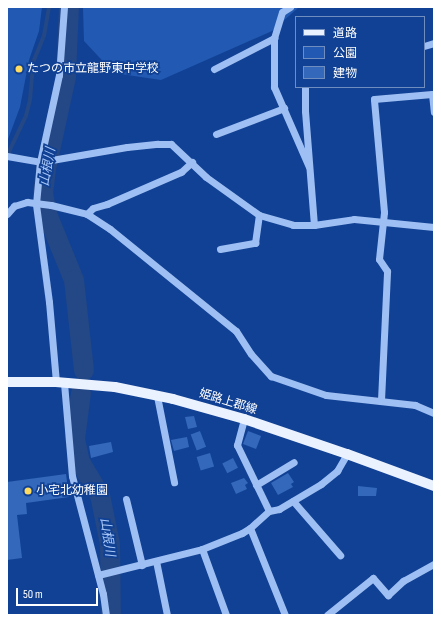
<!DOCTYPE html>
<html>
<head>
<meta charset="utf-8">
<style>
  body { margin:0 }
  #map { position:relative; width:441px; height:622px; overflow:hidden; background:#114194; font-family:"Sofia Sans Condensed","Noto Sans JP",sans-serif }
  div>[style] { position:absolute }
  .green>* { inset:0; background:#225ab3 }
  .stream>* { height:3.5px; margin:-1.75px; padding:0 1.75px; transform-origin:1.75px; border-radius:1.75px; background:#244785 }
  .river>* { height:20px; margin:-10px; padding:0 10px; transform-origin:10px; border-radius:10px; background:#244785 }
  .building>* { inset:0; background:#3468bb; transform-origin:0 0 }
  .minor>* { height:7px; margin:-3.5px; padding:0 3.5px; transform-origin:3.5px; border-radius:3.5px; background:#9ebff3 }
  .major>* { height:10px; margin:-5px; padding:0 5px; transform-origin:5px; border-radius:5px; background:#eaf1ff }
  .dots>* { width:11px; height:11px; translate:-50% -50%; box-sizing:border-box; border:2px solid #114194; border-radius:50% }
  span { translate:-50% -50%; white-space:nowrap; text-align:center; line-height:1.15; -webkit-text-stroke:3.5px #114194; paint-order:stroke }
  .poi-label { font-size:12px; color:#fff }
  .left { translate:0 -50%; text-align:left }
  .street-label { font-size:12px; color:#fff }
  .water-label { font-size:13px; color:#aac9fa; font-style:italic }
  .frame { position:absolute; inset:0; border:8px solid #fff; pointer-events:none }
  .legend { position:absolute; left:295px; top:16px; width:130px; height:72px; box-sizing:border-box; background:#114194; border:1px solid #708dbf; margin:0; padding:5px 7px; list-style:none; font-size:12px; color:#fff }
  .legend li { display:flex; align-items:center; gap:8px; height:20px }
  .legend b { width:20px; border:1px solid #708dbf }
  .scale { position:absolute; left:16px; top:588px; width:82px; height:18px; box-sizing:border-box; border:2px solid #fff; border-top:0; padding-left:5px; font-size:12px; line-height:14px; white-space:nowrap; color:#fff; -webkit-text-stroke:3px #114194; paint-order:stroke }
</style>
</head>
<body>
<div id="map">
  <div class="green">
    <div style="clip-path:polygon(7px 7px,42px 7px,39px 31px,29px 60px,20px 107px,7px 142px)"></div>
    <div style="clip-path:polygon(83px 7px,299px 7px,272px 31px,161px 80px,114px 73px,84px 41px)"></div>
  </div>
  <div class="stream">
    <div style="left:7px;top:156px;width:44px;rotate:-64.6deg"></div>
    <div style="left:26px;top:116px;width:16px;rotate:-76deg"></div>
    <div style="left:30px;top:100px;width:37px;rotate:-85deg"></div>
    <div style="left:33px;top:63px;width:29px;rotate:-68deg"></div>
    <div style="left:44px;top:36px;width:29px;rotate:-80deg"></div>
  </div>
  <div class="river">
    <div style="left:69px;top:7px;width:70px;rotate:92.5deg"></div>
    <div style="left:66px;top:77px;width:94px;rotate:102.3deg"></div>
    <div style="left:46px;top:169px;width:24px;rotate:97deg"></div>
    <div style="left:43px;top:193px;width:21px;rotate:79deg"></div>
    <div style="left:47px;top:214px;width:71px;rotate:67.8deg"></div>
    <div style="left:74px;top:280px;width:91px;rotate:83.7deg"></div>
    <div style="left:81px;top:393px;width:46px;rotate:97.4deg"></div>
    <div style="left:75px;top:439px;width:24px;rotate:78deg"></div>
    <div style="left:80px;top:462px;width:39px;rotate:59deg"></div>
    <div style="left:100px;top:495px;width:50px;rotate:78.5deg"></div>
    <div style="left:110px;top:544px;width:71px;rotate:89.2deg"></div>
  </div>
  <div class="building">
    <div style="clip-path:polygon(194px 416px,197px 427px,188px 429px,185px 417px)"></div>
    <div style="left:200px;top:431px;width:17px;height:10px;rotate:69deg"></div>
    <div style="left:248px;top:431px;width:14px;height:14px;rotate:21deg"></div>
    <div style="clip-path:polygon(187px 437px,189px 447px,174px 451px,171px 440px)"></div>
    <div style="clip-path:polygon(111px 442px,113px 452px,91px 458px,89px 446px)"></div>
    <div style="left:210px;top:453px;width:14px;height:14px;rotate:73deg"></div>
    <div style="left:233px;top:458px;width:11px;height:12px;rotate:63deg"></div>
    <div style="clip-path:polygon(288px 473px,294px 482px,291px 484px,293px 487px,278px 495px,271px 483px)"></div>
    <div style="clip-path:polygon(66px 474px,69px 497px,26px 503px,27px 514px,17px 515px,22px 558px,7px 560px,7px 482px)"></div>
    <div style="clip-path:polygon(244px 478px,248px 483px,245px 485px,247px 489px,236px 494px,231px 483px)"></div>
    <div style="clip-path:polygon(358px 486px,377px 488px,376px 496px,358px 496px)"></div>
  </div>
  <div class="minor">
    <div style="left:290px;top:7px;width:9px;rotate:148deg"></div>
    <div style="left:282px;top:12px;width:27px;rotate:107deg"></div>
    <div style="left:274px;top:38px;width:49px;rotate:90deg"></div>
    <div style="left:274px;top:87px;width:87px;rotate:66.4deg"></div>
    <div style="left:424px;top:46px;width:10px;rotate:-17deg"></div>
    <div style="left:214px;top:69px;width:68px;rotate:-27.3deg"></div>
    <div style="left:305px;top:87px;width:24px;rotate:90deg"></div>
    <div style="left:305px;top:111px;width:114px;rotate:85.5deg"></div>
    <div style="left:216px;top:134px;width:73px;rotate:-20.9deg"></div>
    <div style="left:7px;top:156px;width:34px;rotate:10deg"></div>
    <div style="left:40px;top:162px;width:88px;rotate:-9.8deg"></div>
    <div style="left:127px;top:147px;width:31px;rotate:-6deg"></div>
    <div style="left:158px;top:144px;width:13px"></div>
    <div style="left:171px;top:144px;width:48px;rotate:43.3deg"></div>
    <div style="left:206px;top:177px;width:65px;rotate:35.6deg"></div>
    <div style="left:259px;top:215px;width:35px;rotate:16deg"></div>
    <div style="left:293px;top:225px;width:21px"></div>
    <div style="left:314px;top:225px;width:40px;rotate:-8.5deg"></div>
    <div style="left:354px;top:219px;width:80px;rotate:5.7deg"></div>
    <div style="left:7px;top:214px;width:11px;rotate:-49deg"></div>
    <div style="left:14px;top:206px;width:14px;rotate:-17deg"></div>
    <div style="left:27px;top:202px;width:24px;rotate:7deg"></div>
    <div style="left:51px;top:205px;width:37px;rotate:14deg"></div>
    <div style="left:87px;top:214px;width:27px;rotate:33deg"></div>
    <div style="left:110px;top:229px;width:162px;rotate:39deg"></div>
    <div style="left:236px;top:331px;width:27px;rotate:57deg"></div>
    <div style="left:251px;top:354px;width:30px;rotate:48deg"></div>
    <div style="left:271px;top:376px;width:58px;rotate:19.1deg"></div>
    <div style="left:326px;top:395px;width:90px;rotate:6.4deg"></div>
    <div style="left:415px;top:405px;width:21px;rotate:23deg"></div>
    <div style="left:87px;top:214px;width:8px;rotate:-45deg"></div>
    <div style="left:93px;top:208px;width:15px;rotate:-16deg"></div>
    <div style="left:107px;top:204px;width:81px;rotate:-23.4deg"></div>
    <div style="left:181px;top:172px;width:15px;rotate:-42deg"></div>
    <div style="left:220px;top:249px;width:36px;rotate:-10deg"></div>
    <div style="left:255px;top:243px;width:28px;rotate:-82deg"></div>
    <div style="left:56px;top:382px;width:80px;rotate:-95deg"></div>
    <div style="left:49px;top:302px;width:99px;rotate:-97.6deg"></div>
    <div style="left:36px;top:204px;width:42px;rotate:-84.6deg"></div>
    <div style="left:40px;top:162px;width:89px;rotate:-77.7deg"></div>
    <div style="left:59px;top:75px;width:68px;rotate:-85.8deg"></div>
    <div style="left:64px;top:383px;width:93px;rotate:85.1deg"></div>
    <div style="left:72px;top:476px;width:122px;rotate:75.3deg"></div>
    <div style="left:103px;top:594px;width:21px;rotate:82deg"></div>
    <div style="left:157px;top:396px;width:88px;rotate:78.8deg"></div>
    <div style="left:381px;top:400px;width:129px;rotate:-87.3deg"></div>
    <div style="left:387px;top:271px;width:14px;rotate:-124deg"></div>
    <div style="left:379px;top:259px;width:47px;rotate:-83.9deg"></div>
    <div style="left:384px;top:212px;width:113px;rotate:-95.1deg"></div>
    <div style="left:374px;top:99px;width:58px;rotate:-4.9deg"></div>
    <div style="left:432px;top:94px;width:18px;rotate:84deg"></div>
    <div style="left:244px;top:419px;width:27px;rotate:105deg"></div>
    <div style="left:237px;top:445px;width:73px;rotate:64.1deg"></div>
    <div style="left:256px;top:485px;width:44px;rotate:-31.2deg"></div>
    <div style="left:126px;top:499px;width:68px;rotate:76.4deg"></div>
    <div style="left:293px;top:501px;width:72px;rotate:49deg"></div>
    <div style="left:250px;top:528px;width:94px;rotate:68.1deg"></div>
    <div style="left:202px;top:549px;width:70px;rotate:70deg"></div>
    <div style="left:156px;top:561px;width:55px;rotate:78.5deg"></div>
    <div style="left:98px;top:575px;width:107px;rotate:-14deg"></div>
    <div style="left:202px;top:549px;width:43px;rotate:-21.8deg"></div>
    <div style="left:242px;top:533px;width:9px;rotate:-32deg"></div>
    <div style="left:250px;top:528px;width:25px;rotate:-42deg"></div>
    <div style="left:269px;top:511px;width:10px;rotate:-11deg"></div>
    <div style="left:279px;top:509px;width:49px;rotate:-30.8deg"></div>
    <div style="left:321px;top:484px;width:21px;rotate:-39deg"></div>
    <div style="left:337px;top:471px;width:20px;rotate:-60deg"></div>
    <div style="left:327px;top:615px;width:59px;rotate:-38.8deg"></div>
    <div style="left:373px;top:578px;width:23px;rotate:49deg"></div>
    <div style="left:388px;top:595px;width:21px;rotate:-43deg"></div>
    <div style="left:403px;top:581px;width:35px;rotate:-29deg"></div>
  </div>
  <div class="major">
    <div style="left:7px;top:382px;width:49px"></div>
    <div style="left:56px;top:382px;width:59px;rotate:4.8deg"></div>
    <div style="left:115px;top:387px;width:59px;rotate:11.7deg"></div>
    <div style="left:173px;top:399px;width:74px;rotate:15.7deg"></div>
    <div style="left:244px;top:419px;width:109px;rotate:18.8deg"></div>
    <div style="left:347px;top:454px;width:93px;rotate:20.2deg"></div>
  </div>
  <div class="dots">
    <div style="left:19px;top:69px;background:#ffdc60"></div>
    <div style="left:28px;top:491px;background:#ffdc60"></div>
  </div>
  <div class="poi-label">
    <span class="left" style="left:27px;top:69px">たつの市立龍野東中学校</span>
    <span class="left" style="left:36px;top:491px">小宅北幼稚園</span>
  </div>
  <div class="street-label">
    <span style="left:228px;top:402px;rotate:17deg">姫路上郡線</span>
  </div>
  <div class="water-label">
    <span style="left:48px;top:167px;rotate:-80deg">山根川</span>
    <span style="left:107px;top:537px;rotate:82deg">山根川</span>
  </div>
  <div class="frame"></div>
  <ul class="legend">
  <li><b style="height:5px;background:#eaf1ff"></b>道路</li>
  <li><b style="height:11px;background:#225ab3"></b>公園</li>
  <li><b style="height:11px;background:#3468bb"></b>建物</li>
  </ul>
  <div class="scale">50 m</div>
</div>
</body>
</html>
